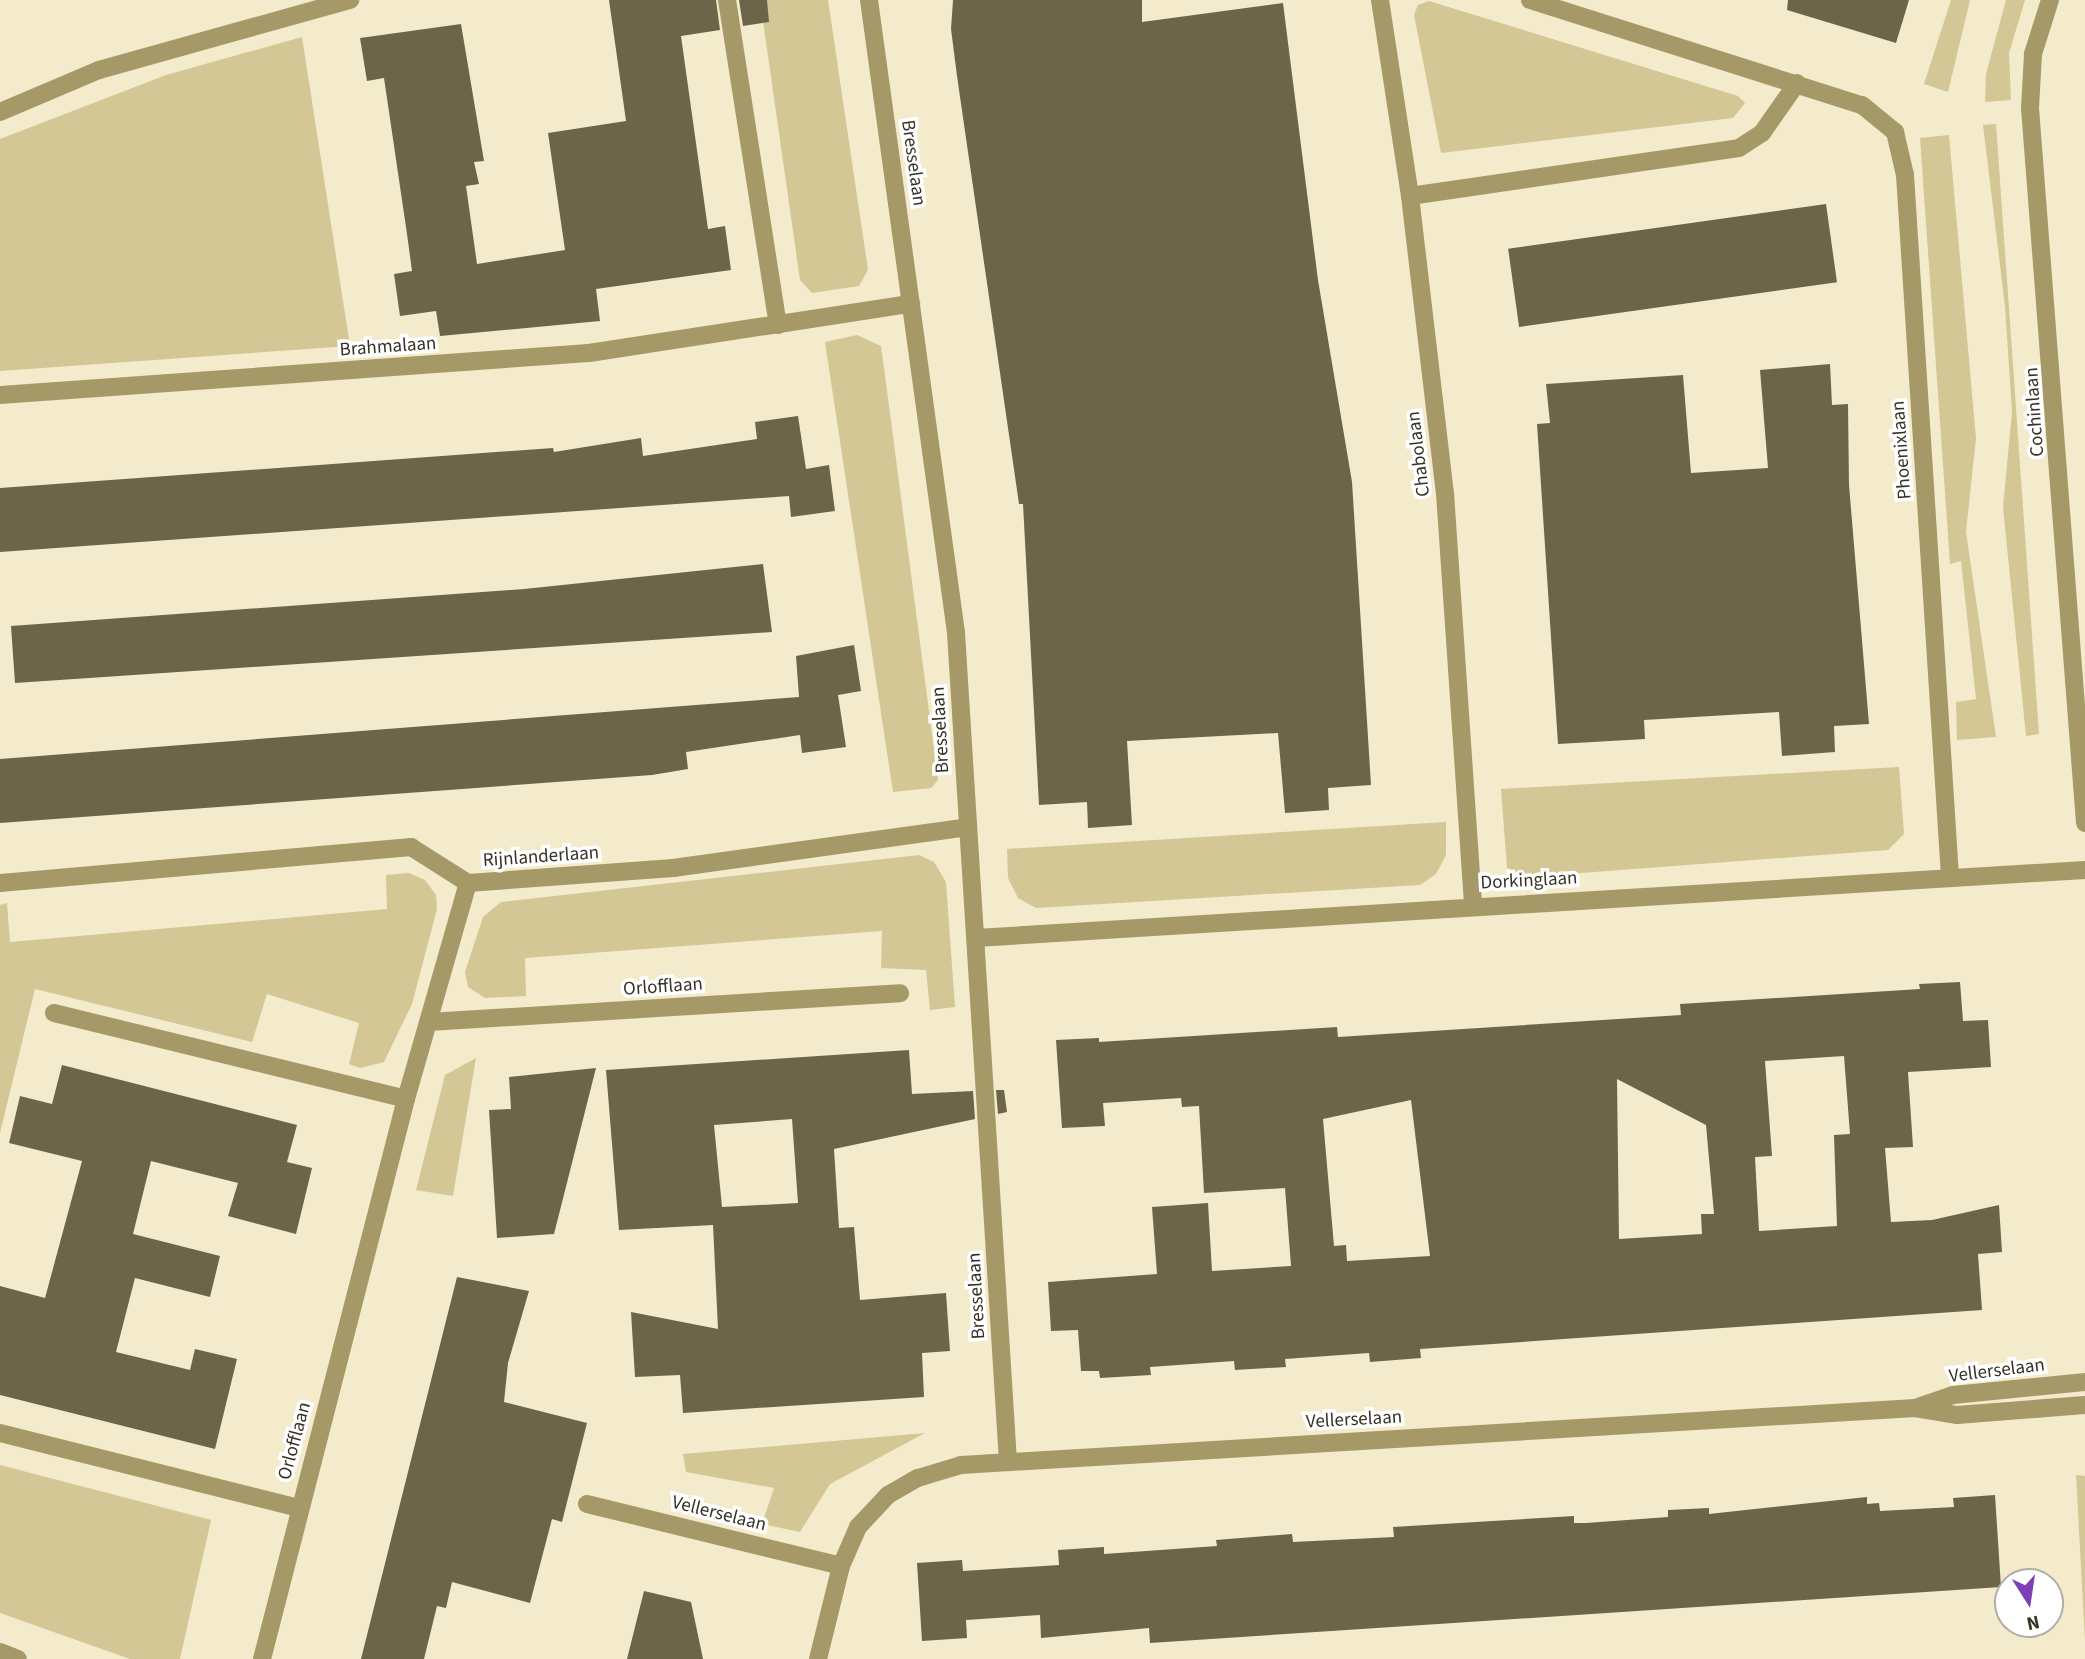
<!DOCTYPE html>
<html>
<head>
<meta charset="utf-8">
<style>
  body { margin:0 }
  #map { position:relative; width:2085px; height:1659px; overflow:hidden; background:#f3ebcb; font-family:"Source Sans 3",sans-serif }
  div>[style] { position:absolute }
  .green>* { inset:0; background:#d3c795 }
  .building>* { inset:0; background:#6c6549; transform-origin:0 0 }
  .minor>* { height:18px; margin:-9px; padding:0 9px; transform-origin:9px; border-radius:9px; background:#a59967 }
  .tertiary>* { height:18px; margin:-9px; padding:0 9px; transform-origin:9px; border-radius:9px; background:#a59967 }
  span { translate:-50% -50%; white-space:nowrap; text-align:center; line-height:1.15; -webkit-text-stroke:7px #fff; paint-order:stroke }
  .street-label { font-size:19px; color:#363326 }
  .north { position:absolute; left:1994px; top:1568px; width:70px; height:70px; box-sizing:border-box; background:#fff; border:2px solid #afada8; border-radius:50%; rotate:168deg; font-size:19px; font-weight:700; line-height:28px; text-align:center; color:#363326 }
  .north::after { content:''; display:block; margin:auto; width:24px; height:32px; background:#7f3fb4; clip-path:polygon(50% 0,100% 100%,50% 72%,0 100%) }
</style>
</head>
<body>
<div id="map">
  <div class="green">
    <div style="clip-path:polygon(760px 0,828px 0,868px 270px,859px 286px,812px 293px,800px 280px)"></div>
    <div style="clip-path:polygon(1951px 0,1970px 0,1948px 92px,1924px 84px)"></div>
    <div style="clip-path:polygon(2006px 0,2025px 0,2009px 53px,2011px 100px,1985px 102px,1986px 74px)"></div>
    <div style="clip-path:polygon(1429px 1px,1738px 96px,1745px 103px,1733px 118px,1441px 153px,1414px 15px,1418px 5px)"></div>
    <div style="clip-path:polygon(302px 37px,350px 346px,0 371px,0 139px,166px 75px)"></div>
    <div style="clip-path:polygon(1996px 124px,2039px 734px,2026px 736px,2003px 507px,2012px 412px,2005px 306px,1983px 125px)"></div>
    <div style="clip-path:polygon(1949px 135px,1976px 438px,1966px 532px,1996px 737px,1957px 740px,1956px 702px,1976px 699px,1961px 561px,1950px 564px,1920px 138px)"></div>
    <div style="clip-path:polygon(857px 335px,881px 346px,883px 360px,938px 780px,931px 788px,893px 792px,825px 342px)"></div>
    <div style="clip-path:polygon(1899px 767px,1904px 834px,1888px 850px,1528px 877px,1507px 868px,1501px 789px)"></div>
    <div style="clip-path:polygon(1446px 822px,1446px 855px,1436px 874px,1420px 885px,1036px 908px,1018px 898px,1008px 878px,1007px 849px)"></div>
    <div style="clip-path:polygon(919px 855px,934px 862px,946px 882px,955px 1007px,930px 1010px,926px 970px,881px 968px,882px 931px,525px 958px,526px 996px,485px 998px,468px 987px,465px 972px,483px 917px,501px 902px)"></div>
    <div style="clip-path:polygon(409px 873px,425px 880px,436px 895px,437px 909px,412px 1004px,384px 1062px,360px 1068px,349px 1064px,359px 1023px,267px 994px,252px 1042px,35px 989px,0 1133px,0 905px,7px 903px,10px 942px,387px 909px,386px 875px)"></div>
    <div style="clip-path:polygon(476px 1058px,453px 1196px,416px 1190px,445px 1075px)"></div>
    <div style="clip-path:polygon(925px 1433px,830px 1484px,800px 1532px,762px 1524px,774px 1488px,686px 1472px,683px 1454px)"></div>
    <div style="clip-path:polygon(0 1465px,211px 1520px,180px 1659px,130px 1659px,0 1613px)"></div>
    <div style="clip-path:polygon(2076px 1475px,2085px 1476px,2085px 1640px)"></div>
  </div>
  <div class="building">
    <div style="clip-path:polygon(609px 0,716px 0,720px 30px,681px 36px,708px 229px,725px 226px,731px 270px,596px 289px,600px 321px,440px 336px,436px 311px,400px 316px,394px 274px,412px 271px,407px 234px,384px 78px,367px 81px,360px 38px,461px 24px,484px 161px,474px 162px,479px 184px,466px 186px,477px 264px,565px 250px,548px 133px,626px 121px)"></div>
    <div style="clip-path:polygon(739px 0,767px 0,769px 22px,743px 26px)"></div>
    <div style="clip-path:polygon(953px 0,1142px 0,1142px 22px,1283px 3px,1318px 280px,1352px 482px,1371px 785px,1328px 788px,1329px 810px,1285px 813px,1278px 733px,1127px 741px,1132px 825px,1088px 828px,1087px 802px,1039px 805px,1023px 504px,1019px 504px,957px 76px,951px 29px)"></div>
    <div style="clip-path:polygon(1788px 0,1909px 0,1896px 43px,1787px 10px)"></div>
    <div style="left:1826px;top:204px;width:79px;height:321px;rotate:82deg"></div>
    <div style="clip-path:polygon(1830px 364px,1832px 405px,1848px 404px,1849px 485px,1869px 724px,1834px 726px,1835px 752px,1782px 756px,1779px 712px,1644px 720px,1645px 739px,1558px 744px,1537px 424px,1550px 423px,1546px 384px,1683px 375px,1691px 473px,1768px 468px,1760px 370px)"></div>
    <div style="clip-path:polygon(798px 416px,806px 469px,829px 465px,835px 511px,791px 517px,789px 496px,0 552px,0 488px,553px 448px,554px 452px,641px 438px,643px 456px,757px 439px,755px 422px)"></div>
    <div style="clip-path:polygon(763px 564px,772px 632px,15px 683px,11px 626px,524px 589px)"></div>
    <div style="clip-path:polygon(854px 645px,861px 691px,838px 695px,846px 747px,802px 753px,800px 735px,686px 752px,688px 769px,652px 775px,0 823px,0 759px,799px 697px,796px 656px)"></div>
    <div style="clip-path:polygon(evenodd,1960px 982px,1963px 1021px,1988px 1020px,1991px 1067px,1908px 1072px,1913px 1147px,1885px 1148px,1891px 1222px,1932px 1220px,1999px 1205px,2002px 1252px,1978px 1254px,1982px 1310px,1420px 1349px,1421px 1358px,1370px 1362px,1369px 1353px,1285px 1359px,1286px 1367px,1235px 1370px,1234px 1361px,1150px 1367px,1151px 1375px,1100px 1378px,1099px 1371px,1081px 1371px,1078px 1330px,1051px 1331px,1048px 1282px,1157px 1274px,1152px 1207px,1208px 1203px,1212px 1271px,1291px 1266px,1285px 1188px,1204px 1193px,1199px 1106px,1182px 1107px,1181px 1098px,1103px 1103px,1105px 1126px,1062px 1128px,1056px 1040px,1099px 1038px,1099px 1042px,1337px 1027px,1338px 1037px,1681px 1015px,1680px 1004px,1920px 989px,1919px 984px,1960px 982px,1844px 1056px,1850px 1134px,1834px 1135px,1837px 1226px,1759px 1231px,1755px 1157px,1772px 1156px,1765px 1061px,1844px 1056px,1960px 982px,1617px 1079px,1706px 1125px,1714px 1214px,1701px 1214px,1702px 1234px,1619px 1239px,1617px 1079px,1960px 982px,1411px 1100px,1430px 1256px,1347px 1261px,1346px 1245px,1334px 1246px,1323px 1119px,1411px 1100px)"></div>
    <div style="clip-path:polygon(evenodd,909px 1050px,912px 1094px,973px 1091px,975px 1119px,834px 1149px,839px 1228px,854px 1227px,860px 1300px,946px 1293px,950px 1351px,922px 1353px,924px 1397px,683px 1413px,680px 1375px,635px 1377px,631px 1312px,718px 1329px,713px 1225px,619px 1230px,606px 1070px,909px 1050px,792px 1119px,798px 1203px,722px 1207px,714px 1125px,792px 1119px)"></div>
    <div style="clip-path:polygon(62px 1065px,297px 1125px,287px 1162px,312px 1168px,296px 1234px,228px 1216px,238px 1183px,151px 1161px,133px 1234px,220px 1256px,210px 1297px,135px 1278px,116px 1352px,190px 1370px,195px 1349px,237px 1359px,215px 1449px,0 1395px,0 1286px,45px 1298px,82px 1161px,9px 1143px,20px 1096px,52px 1104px)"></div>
    <div style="clip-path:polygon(596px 1068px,554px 1234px,497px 1238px,489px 1110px,511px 1109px,509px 1077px)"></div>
    <div style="clip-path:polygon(996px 1090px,1004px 1090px,1007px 1112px,998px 1114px)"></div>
    <div style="clip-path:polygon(457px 1277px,529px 1291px,508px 1363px,504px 1402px,587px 1423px,562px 1522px,552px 1519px,530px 1603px,452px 1582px,446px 1608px,437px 1606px,424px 1659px,361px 1659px)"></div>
    <div style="clip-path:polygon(1995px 1495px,2001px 1587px,1150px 1643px,1149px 1628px,1041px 1638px,1040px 1615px,966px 1620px,967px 1638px,922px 1641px,917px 1563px,962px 1560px,963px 1571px,1059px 1565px,1058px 1550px,1104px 1547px,1104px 1554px,1217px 1546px,1216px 1540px,1292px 1534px,1293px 1542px,1394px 1537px,1393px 1527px,1574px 1516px,1574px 1523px,1586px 1523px,1668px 1517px,1668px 1510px,1709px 1508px,1709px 1514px,1867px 1497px,1867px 1504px,1879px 1503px,1880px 1511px,1954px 1507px,1953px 1498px)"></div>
    <div style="clip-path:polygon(644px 1591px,691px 1602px,703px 1659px,627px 1659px)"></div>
  </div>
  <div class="minor">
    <div style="left:727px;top:0;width:329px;rotate:81.1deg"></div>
    <div style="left:869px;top:0;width:639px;rotate:82.17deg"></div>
    <div style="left:956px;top:633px;width:831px;rotate:86.41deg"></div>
    <div style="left:1380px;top:0;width:198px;rotate:81.3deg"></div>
    <div style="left:1410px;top:196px;width:299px;rotate:83.3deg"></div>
    <div style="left:1445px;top:493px;width:413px;rotate:86.1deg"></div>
    <div style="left:1530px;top:0;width:348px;rotate:17.6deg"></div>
    <div style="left:1862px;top:105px;width:43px;rotate:39.3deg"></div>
    <div style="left:1895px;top:132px;width:44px;rotate:76.9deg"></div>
    <div style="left:1905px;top:175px;width:703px;rotate:86.33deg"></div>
    <div style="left:2050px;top:0;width:57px;rotate:107.5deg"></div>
    <div style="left:2033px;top:54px;width:54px;rotate:93.2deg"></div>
    <div style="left:2030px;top:108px;width:717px;rotate:85.6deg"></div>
    <div style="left:0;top:112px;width:108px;rotate:-23deg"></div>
    <div style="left:99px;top:70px;width:261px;rotate:-15.6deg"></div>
    <div style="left:1410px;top:196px;width:332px;rotate:-8.3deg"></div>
    <div style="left:1739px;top:148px;width:27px;rotate:-33deg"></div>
    <div style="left:1762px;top:133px;width:61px;rotate:-55deg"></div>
    <div style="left:0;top:395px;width:590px;rotate:-4.08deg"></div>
    <div style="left:589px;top:353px;width:326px;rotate:-8.7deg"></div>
    <div style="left:0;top:883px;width:413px;rotate:-5deg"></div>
    <div style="left:411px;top:847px;width:67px;rotate:32.3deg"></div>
    <div style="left:468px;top:883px;width:206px;rotate:-4.2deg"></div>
    <div style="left:673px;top:868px;width:298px;rotate:-7.9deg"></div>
    <div style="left:976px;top:938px;width:1111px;rotate:-3.51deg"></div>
    <div style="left:54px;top:1013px;width:362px;rotate:13.7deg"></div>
    <div style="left:429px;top:1022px;width:472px;rotate:-3.5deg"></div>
    <div style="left:0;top:1433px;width:308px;rotate:14.1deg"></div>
    <div style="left:587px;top:1504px;width:261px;rotate:13.7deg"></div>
    <div style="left:0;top:1652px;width:19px;rotate:21deg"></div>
    <div style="left:262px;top:1659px;width:578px;rotate:-75.58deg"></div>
    <div style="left:406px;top:1099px;width:225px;rotate:-74deg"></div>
  </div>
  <div class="tertiary">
    <div style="left:1918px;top:1407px;width:37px;rotate:-19deg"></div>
    <div style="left:1953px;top:1395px;width:133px;rotate:-5.6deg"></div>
    <div style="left:818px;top:1659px;width:96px;rotate:-76.1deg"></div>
    <div style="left:841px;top:1566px;width:43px;rotate:-66.4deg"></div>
    <div style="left:858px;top:1527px;width:44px;rotate:-46.8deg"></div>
    <div style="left:888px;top:1495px;width:34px;rotate:-30deg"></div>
    <div style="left:918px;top:1478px;width:45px;rotate:-16.8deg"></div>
    <div style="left:961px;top:1465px;width:956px;rotate:-3.42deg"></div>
    <div style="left:1915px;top:1408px;width:43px;rotate:9.5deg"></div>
    <div style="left:1957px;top:1415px;width:128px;rotate:-4.5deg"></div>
  </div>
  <div class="street-label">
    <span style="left:913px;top:163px;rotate:82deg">Bresselaan</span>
    <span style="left:388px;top:347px;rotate:-4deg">Brahmalaan</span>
    <span style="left:2035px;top:412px;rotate:-94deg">Cochinlaan</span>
    <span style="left:1902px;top:450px;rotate:-94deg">Phoenixlaan</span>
    <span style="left:1419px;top:454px;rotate:-97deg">Chabolaan</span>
    <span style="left:941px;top:730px;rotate:-93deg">Bresselaan</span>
    <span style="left:541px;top:857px;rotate:-4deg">Rijnlanderlaan</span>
    <span style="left:1529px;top:881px;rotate:-3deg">Dorkinglaan</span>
    <span style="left:663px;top:987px;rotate:-4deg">Orlofflaan</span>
    <span style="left:977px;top:1296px;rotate:-93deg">Bresselaan</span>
    <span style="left:1997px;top:1371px;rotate:-7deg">Vellerselaan</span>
    <span style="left:1354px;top:1420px;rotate:-3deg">Vellerselaan</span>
    <span style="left:295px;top:1441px;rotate:-75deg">Orlofflaan</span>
    <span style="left:719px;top:1514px;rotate:14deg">Vellerselaan</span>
  </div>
  <div class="north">N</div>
</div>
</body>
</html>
